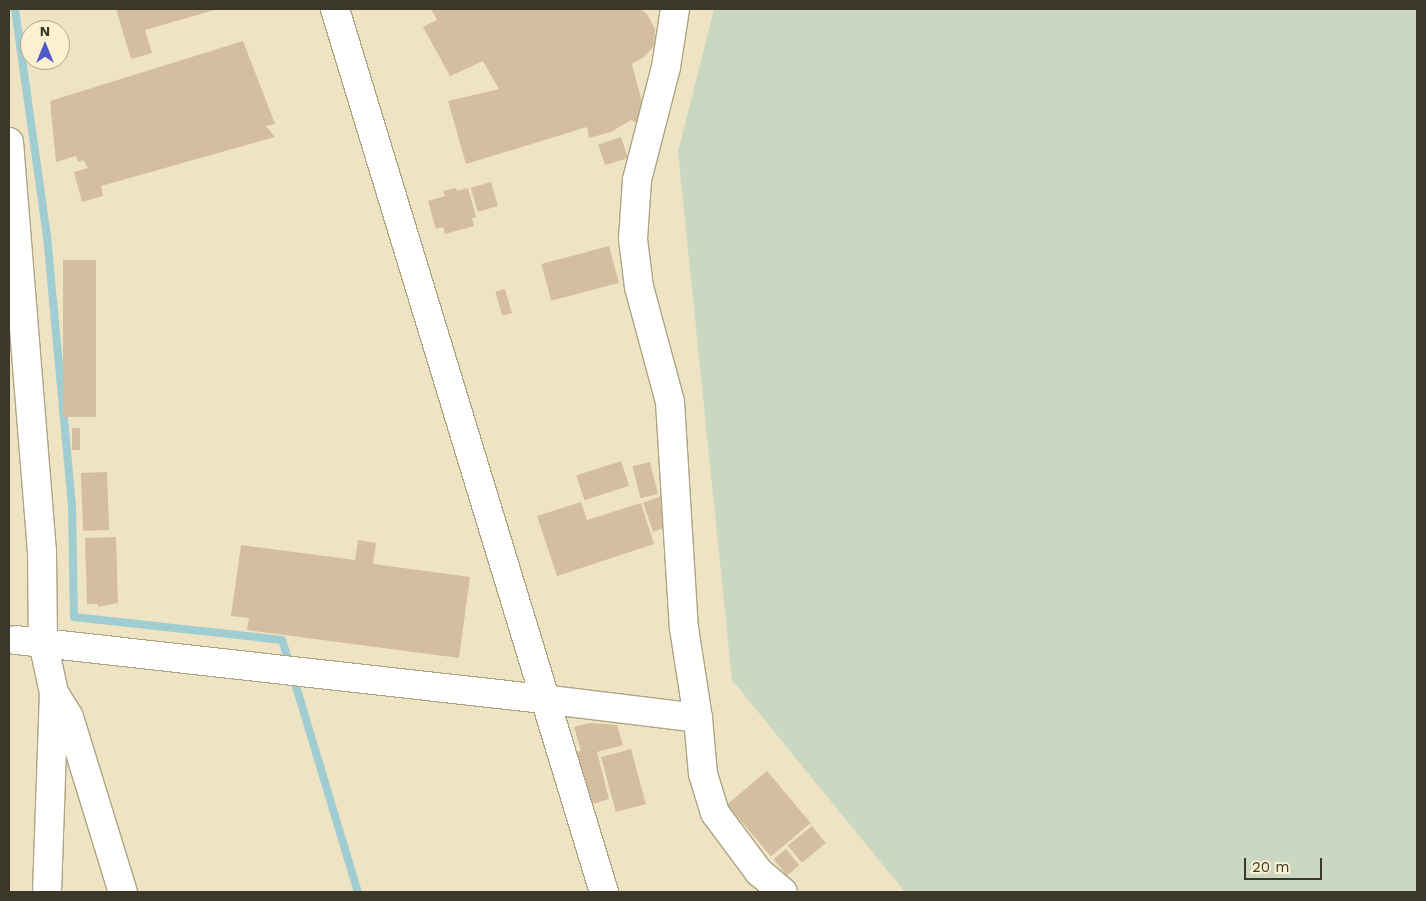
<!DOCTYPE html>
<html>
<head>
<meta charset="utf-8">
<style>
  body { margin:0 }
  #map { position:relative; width:1426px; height:901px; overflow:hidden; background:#eee3c2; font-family:"Work Sans",sans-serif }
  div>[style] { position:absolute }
  .green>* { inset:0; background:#cad8c1 }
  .stream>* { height:8px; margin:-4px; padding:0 4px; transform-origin:4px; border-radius:4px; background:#9fcdd1 }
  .building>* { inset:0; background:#d4be9f; transform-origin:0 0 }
  .roads { filter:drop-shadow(1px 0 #ada484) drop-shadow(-1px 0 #ada484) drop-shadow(0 1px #ada484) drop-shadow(0 -1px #ada484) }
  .minor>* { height:28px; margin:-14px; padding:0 14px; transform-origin:14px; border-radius:14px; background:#fff }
  .tertiary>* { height:28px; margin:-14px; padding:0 14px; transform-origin:14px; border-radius:14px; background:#fff }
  span { translate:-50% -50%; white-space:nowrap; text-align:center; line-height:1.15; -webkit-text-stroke:4px #fbf0cf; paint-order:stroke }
  .frame { position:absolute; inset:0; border:10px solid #3b372a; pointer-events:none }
  .north { position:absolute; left:20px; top:20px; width:50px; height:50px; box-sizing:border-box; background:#fbf0cf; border:1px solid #aea68d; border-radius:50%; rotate:0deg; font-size:14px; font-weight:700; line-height:20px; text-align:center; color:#3b372a }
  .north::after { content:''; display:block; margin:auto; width:18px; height:22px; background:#5058ce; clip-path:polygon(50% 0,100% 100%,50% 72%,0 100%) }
  .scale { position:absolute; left:1244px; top:858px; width:78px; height:22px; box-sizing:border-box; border:2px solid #3b372a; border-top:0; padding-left:6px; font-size:15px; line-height:18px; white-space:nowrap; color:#3b372a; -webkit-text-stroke:4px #fbf0cf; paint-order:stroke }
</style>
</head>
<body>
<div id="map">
  <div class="green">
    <div style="clip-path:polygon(714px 9px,1417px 9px,1417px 892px,905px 892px,732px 680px,678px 152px)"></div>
  </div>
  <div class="stream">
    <div style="left:15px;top:9px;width:229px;rotate:82deg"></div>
    <div style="left:47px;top:236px;width:271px;rotate:84.7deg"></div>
    <div style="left:72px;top:506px;width:111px;rotate:89deg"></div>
    <div style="left:74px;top:617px;width:209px;rotate:6.3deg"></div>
    <div style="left:282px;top:640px;width:26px;rotate:72deg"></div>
    <div style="left:293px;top:676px;width:226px;rotate:73.3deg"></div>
  </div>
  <div class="building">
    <div style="clip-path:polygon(116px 9px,218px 9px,145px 30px,152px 53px,131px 59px)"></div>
    <div style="clip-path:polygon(431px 9px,640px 9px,647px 14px,655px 29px,654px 46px,644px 57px,632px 64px,644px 110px,639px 108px,640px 118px,637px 123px,631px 120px,611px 132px,589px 138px,587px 127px,466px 164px,448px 101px,499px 89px,483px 61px,450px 76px,423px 27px,437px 20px)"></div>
    <div style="clip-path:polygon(243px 41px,275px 124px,266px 126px,275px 137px,101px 186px,103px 196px,82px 202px,74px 172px,88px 168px,83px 160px,78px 162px,76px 156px,56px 162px,50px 101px)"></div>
    <div style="left:621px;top:137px;width:22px;height:24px;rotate:72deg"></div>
    <div style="left:491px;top:182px;width:25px;height:21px;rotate:74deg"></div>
    <div style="clip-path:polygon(456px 188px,457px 191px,468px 188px,476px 217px,472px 218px,474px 226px,445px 234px,443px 227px,436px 229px,428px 201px,445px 196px,443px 191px)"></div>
    <div style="left:609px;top:246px;width:38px;height:70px;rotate:75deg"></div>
    <div style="left:63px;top:260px;width:33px;height:157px"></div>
    <div style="left:505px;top:289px;width:25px;height:10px;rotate:74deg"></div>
    <div style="left:72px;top:428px;width:8px;height:22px"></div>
    <div style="left:621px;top:461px;width:26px;height:47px;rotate:72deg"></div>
    <div style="left:650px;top:462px;width:33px;height:18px;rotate:76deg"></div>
    <div style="left:107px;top:472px;width:58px;height:26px;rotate:88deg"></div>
    <div style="left:662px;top:496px;width:31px;height:20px;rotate:71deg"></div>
    <div style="clip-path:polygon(581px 502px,587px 520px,641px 503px,654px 544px,557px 576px,537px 516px)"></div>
    <div style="clip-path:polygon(116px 537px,118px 603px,98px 607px,98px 604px,87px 604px,85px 538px)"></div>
    <div style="clip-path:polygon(358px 540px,376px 543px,373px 564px,470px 577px,459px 658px,247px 630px,249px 618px,231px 616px,241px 545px,355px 560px)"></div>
    <div style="clip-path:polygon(590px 723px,617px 725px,623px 745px,597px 752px,609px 799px,589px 805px,574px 752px,581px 751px,574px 727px)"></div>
    <div style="left:631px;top:749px;width:57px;height:31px;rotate:75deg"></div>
    <div style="left:767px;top:771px;width:68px;height:52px;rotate:50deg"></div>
    <div style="left:812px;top:826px;width:22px;height:31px;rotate:51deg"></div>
    <div style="left:786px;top:849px;width:21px;height:16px;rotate:51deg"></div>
  </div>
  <div class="roads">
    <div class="minor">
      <div style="left:675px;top:9px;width:59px;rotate:98.8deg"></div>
      <div style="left:666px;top:67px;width:117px;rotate:104.4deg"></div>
      <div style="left:637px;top:180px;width:59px;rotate:93.9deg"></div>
      <div style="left:633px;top:239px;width:48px;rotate:82.9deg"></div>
      <div style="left:639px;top:287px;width:119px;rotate:74.9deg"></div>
      <div style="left:670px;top:402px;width:226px;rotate:86.5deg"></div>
      <div style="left:684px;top:628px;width:91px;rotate:81.2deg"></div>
      <div style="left:698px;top:718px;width:56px;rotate:84.9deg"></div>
      <div style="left:703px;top:774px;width:41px;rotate:72.9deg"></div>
      <div style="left:715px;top:813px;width:74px;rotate:53.3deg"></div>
      <div style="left:759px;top:872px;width:31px;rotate:40deg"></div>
      <div style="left:9px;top:142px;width:410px;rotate:85.4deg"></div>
      <div style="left:42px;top:551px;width:91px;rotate:89.4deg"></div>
      <div style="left:43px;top:642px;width:52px;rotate:77.8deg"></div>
      <div style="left:54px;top:693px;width:28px;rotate:58deg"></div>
      <div style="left:69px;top:717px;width:183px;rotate:72.9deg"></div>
      <div style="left:543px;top:699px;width:156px;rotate:7deg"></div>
      <div style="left:47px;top:892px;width:198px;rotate:-88deg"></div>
    </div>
    <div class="tertiary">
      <div style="left:335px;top:9px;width:923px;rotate:73.06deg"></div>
      <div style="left:16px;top:640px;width:530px;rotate:6.39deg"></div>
    </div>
  </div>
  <div class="frame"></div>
  <div class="north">N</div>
  <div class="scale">20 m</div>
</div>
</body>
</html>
